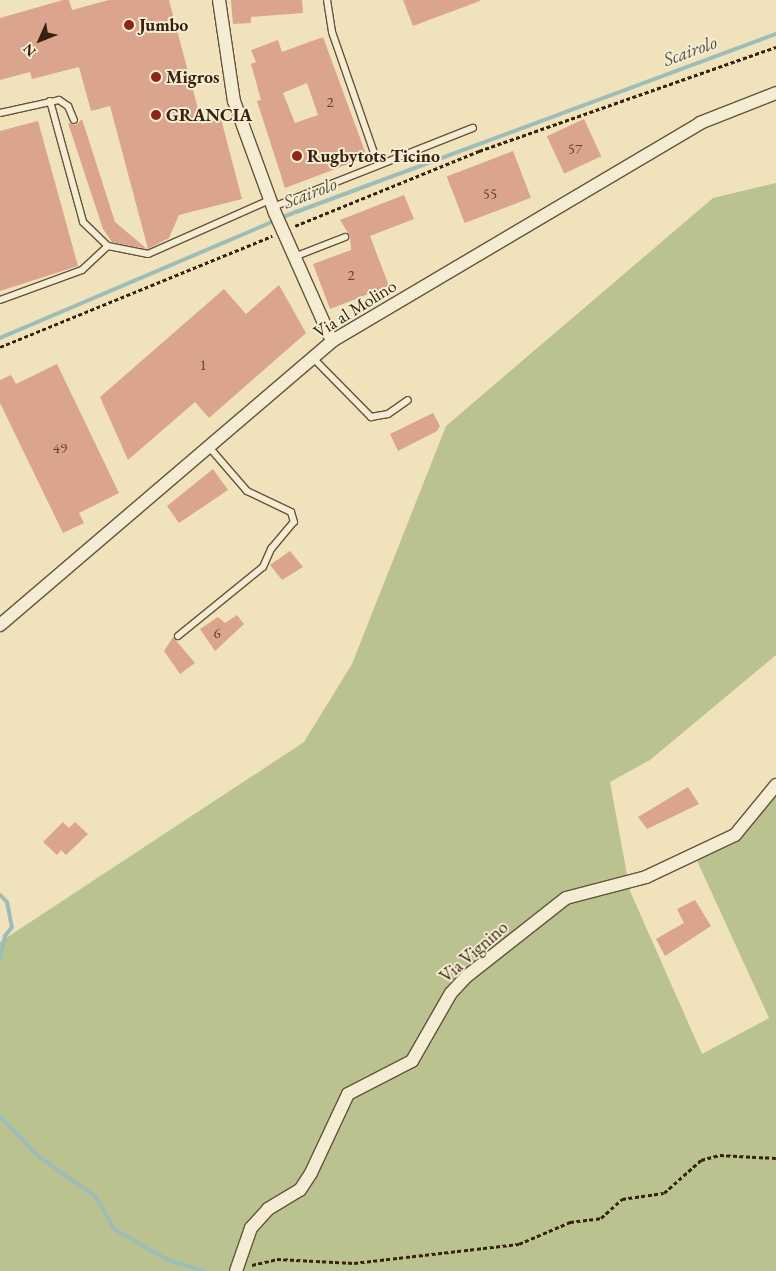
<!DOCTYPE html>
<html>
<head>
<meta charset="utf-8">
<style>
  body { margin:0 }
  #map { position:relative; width:776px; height:1271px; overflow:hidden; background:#f0e3bc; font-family:"EB Garamond",serif }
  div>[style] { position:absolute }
  .green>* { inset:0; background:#bac390 }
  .stream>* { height:4px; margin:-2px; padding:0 2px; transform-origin:2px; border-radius:2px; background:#9dbdb9 }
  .building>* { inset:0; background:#dba48c; transform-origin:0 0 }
  .path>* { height:2.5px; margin-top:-1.25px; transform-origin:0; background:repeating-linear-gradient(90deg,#39210f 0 4px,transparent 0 6.5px) }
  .roads { filter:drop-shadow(1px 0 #67523a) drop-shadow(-1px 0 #67523a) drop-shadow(0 1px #67523a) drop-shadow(0 -1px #67523a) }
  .service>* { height:6px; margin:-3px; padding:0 3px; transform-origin:3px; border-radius:3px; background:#f5edd3 }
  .minor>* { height:12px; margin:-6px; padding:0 6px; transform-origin:6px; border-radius:6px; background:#f5edd3 }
  .dots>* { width:14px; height:14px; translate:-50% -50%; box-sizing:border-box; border:2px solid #f5edd3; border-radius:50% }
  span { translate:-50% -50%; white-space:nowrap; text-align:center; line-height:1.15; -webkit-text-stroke:4px #f5edd3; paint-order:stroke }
  .number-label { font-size:15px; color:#62422e }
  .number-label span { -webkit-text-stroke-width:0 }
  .poi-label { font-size:18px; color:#39210f; font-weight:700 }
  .left { translate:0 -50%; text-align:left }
  .street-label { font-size:18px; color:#39210f }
  .water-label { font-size:19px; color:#575042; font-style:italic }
  .north { position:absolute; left:15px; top:15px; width:50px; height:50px; -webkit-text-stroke:4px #f5edd3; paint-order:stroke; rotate:226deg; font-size:14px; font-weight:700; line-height:20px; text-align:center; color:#39210f }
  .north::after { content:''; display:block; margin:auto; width:18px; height:22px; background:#39210f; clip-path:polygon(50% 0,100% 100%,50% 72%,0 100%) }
</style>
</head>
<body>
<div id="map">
  <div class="green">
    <div style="clip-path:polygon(776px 183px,776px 655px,650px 760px,610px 782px,630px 891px,702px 1054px,769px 1018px,693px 852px,735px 835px,776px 785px,776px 1271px,0 1271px,0 942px,304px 742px,352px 664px,446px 426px,713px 198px)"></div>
  </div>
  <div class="stream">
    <div style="left:0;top:338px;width:322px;rotate:-23.1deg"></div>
    <div style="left:296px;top:212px;width:512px;rotate:-20.35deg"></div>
    <div style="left:0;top:895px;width:10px;rotate:45deg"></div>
    <div style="left:7px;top:902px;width:25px;rotate:79deg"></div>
    <div style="left:12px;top:927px;width:11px;rotate:128deg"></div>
    <div style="left:5px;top:936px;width:25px;rotate:102deg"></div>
    <div style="left:0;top:1116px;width:55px;rotate:46.5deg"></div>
    <div style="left:38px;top:1156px;width:71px;rotate:35.3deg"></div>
    <div style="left:96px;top:1197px;width:37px;rotate:61deg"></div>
    <div style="left:114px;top:1229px;width:62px;rotate:29.9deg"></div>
    <div style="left:168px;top:1260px;width:38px;rotate:17deg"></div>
  </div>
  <div class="building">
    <div style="clip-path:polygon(63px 0,69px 0,72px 10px,109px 0,169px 0,202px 124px,221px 119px,242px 199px,179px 215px,169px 238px,148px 249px,110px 106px,91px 111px,79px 67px,32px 79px,30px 72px,0 80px,0 18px)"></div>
    <div style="clip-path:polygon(231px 0,302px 0,303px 13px,251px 17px,251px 23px,233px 24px)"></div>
    <div style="clip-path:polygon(403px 0,480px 0,480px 1px,413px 26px)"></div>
    <div style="clip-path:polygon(evenodd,323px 37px,367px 157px,285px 188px,257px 101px,261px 100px,251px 64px,256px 62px,251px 50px,278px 40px,282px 52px,323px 37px,307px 83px,318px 115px,295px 123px,283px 93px,307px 83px)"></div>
    <div style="clip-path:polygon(82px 119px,115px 222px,147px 249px,112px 242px,103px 229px,68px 123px,76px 125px)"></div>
    <div style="left:584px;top:119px;width:41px;height:41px;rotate:65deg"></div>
    <div style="clip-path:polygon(38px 121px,78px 266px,0 291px,0 131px)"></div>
    <div style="left:513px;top:151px;width:50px;height:71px;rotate:69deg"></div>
    <div style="clip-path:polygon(404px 195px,414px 219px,370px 236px,389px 286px,330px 309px,313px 264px,351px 250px,350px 236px,340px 220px)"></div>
    <div style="clip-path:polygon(279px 285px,306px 333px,209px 418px,195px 402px,128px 460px,100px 397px,224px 289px,246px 314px)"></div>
    <div style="clip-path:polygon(57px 364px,119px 493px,79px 513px,84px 523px,63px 533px,0 403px,0 380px,11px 375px,16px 384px)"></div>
    <div style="clip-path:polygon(433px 413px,440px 426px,437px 431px,398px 451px,390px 434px)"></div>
    <div style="clip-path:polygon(213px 469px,228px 490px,179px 523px,167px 506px)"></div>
    <div style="clip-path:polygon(290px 551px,303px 567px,282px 580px,270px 565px)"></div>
    <div style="clip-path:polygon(237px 615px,244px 624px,215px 651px,200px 629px,218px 617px,225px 623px)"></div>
    <div style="clip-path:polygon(173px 637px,195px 663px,180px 674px,164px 651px)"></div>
    <div style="clip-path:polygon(688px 787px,699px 804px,647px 829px,638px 817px)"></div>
    <div style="clip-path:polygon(63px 822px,69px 828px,75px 822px,88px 834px,66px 855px,61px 850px,57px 855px,43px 842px)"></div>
    <div style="clip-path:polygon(695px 900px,711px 926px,665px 956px,656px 939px,684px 923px,677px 909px)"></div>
  </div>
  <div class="path">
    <div style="left:295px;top:226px;width:199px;rotate:-22.2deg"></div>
    <div style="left:479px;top:151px;width:315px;rotate:-19.3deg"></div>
    <div style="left:0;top:347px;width:294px;rotate:-22.2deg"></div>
    <div style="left:252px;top:1265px;width:26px;rotate:-13deg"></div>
    <div style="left:277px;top:1259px;width:77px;rotate:3deg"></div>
    <div style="left:354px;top:1263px;width:166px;rotate:-6.6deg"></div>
    <div style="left:519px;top:1244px;width:56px;rotate:-23.3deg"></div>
    <div style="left:570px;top:1222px;width:31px;rotate:-7deg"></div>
    <div style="left:601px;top:1218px;width:28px;rotate:-42deg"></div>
    <div style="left:622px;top:1199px;width:42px;rotate:-8.1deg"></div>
    <div style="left:664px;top:1193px;width:50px;rotate:-41.7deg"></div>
    <div style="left:701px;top:1160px;width:20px;rotate:-15deg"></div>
    <div style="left:720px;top:1155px;width:56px;rotate:3.1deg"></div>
  </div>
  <div class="roads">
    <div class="service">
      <div style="left:327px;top:0;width:32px;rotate:81deg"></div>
      <div style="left:332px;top:32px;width:140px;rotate:70.8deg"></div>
      <div style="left:50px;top:101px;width:125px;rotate:74.7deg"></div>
      <div style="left:83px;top:222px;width:35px;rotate:44deg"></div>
      <div style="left:108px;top:246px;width:41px;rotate:11.3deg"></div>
      <div style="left:148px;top:254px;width:133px;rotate:-23.9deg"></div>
      <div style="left:0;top:113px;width:60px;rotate:-12.4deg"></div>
      <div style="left:59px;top:100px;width:11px;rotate:34deg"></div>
      <div style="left:68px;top:106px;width:15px;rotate:67deg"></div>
      <div style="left:273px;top:207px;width:215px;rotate:-21.6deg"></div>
      <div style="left:294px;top:257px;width:55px;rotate:-21.4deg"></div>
      <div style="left:0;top:300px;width:87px;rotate:-20.1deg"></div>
      <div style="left:82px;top:270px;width:35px;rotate:-43deg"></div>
      <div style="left:313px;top:358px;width:83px;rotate:45.5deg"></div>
      <div style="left:371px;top:417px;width:17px;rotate:-10deg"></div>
      <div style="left:388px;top:414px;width:24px;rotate:-35deg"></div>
      <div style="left:178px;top:636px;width:109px;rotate:-39.1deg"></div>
      <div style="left:263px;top:567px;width:20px;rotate:-66deg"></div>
      <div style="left:271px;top:549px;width:35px;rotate:-50deg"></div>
      <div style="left:294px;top:522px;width:10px;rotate:-107deg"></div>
      <div style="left:291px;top:512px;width:49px;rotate:-154.5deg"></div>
      <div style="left:247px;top:491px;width:58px;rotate:-130.8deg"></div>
    </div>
    <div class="minor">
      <div style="left:219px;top:0;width:102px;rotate:81.6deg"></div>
      <div style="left:234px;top:101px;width:119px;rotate:69.9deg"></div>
      <div style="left:275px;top:213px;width:140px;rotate:66deg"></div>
      <div style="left:0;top:625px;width:437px;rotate:-40.5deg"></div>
      <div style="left:332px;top:341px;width:428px;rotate:-30.6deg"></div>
      <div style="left:700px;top:123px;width:82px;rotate:-21.5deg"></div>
      <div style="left:236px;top:1271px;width:46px;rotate:-70.8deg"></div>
      <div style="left:251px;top:1228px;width:25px;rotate:-48deg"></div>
      <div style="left:268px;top:1209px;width:37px;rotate:-31deg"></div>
      <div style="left:300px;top:1190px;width:20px;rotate:-57deg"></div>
      <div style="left:311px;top:1173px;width:87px;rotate:-64.9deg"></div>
      <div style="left:348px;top:1094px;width:72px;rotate:-27.3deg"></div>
      <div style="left:412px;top:1061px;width:78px;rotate:-60.2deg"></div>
      <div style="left:451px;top:993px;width:23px;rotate:-47deg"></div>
      <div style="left:467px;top:976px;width:126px;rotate:-38.2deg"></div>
      <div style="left:566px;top:898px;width:83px;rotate:-14.7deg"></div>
      <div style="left:646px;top:877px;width:98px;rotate:-25.3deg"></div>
      <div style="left:735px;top:835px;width:65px;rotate:-50.6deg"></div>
    </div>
  </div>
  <div class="dots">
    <div style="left:129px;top:25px;background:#8f2418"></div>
    <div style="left:156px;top:77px;background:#8f2418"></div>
    <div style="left:156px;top:115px;background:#8f2418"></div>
    <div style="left:297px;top:156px;background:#8f2418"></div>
  </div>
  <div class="number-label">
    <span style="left:330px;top:102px">2</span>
    <span style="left:575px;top:149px">57</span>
    <span style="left:490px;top:194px">55</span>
    <span style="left:351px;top:275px">2</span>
    <span style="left:203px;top:365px">1</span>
    <span style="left:60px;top:448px">49</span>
    <span style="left:217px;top:633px">6</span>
  </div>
  <div class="poi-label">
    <span class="left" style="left:139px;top:25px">Jumbo</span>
    <span class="left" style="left:166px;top:77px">Migros</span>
    <span class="left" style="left:166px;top:115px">GRANCIA</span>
    <span class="left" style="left:307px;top:156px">Rugbytots Ticino</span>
  </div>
  <div class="street-label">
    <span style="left:355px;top:309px;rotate:-32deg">Via al Molino</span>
    <span style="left:474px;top:952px;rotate:-41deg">Via Vignino</span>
  </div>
  <div class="water-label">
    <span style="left:690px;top:51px;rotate:-20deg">Scairolo</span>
    <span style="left:310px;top:193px;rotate:-21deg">Scairolo</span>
  </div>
  <div class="north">N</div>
</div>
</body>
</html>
